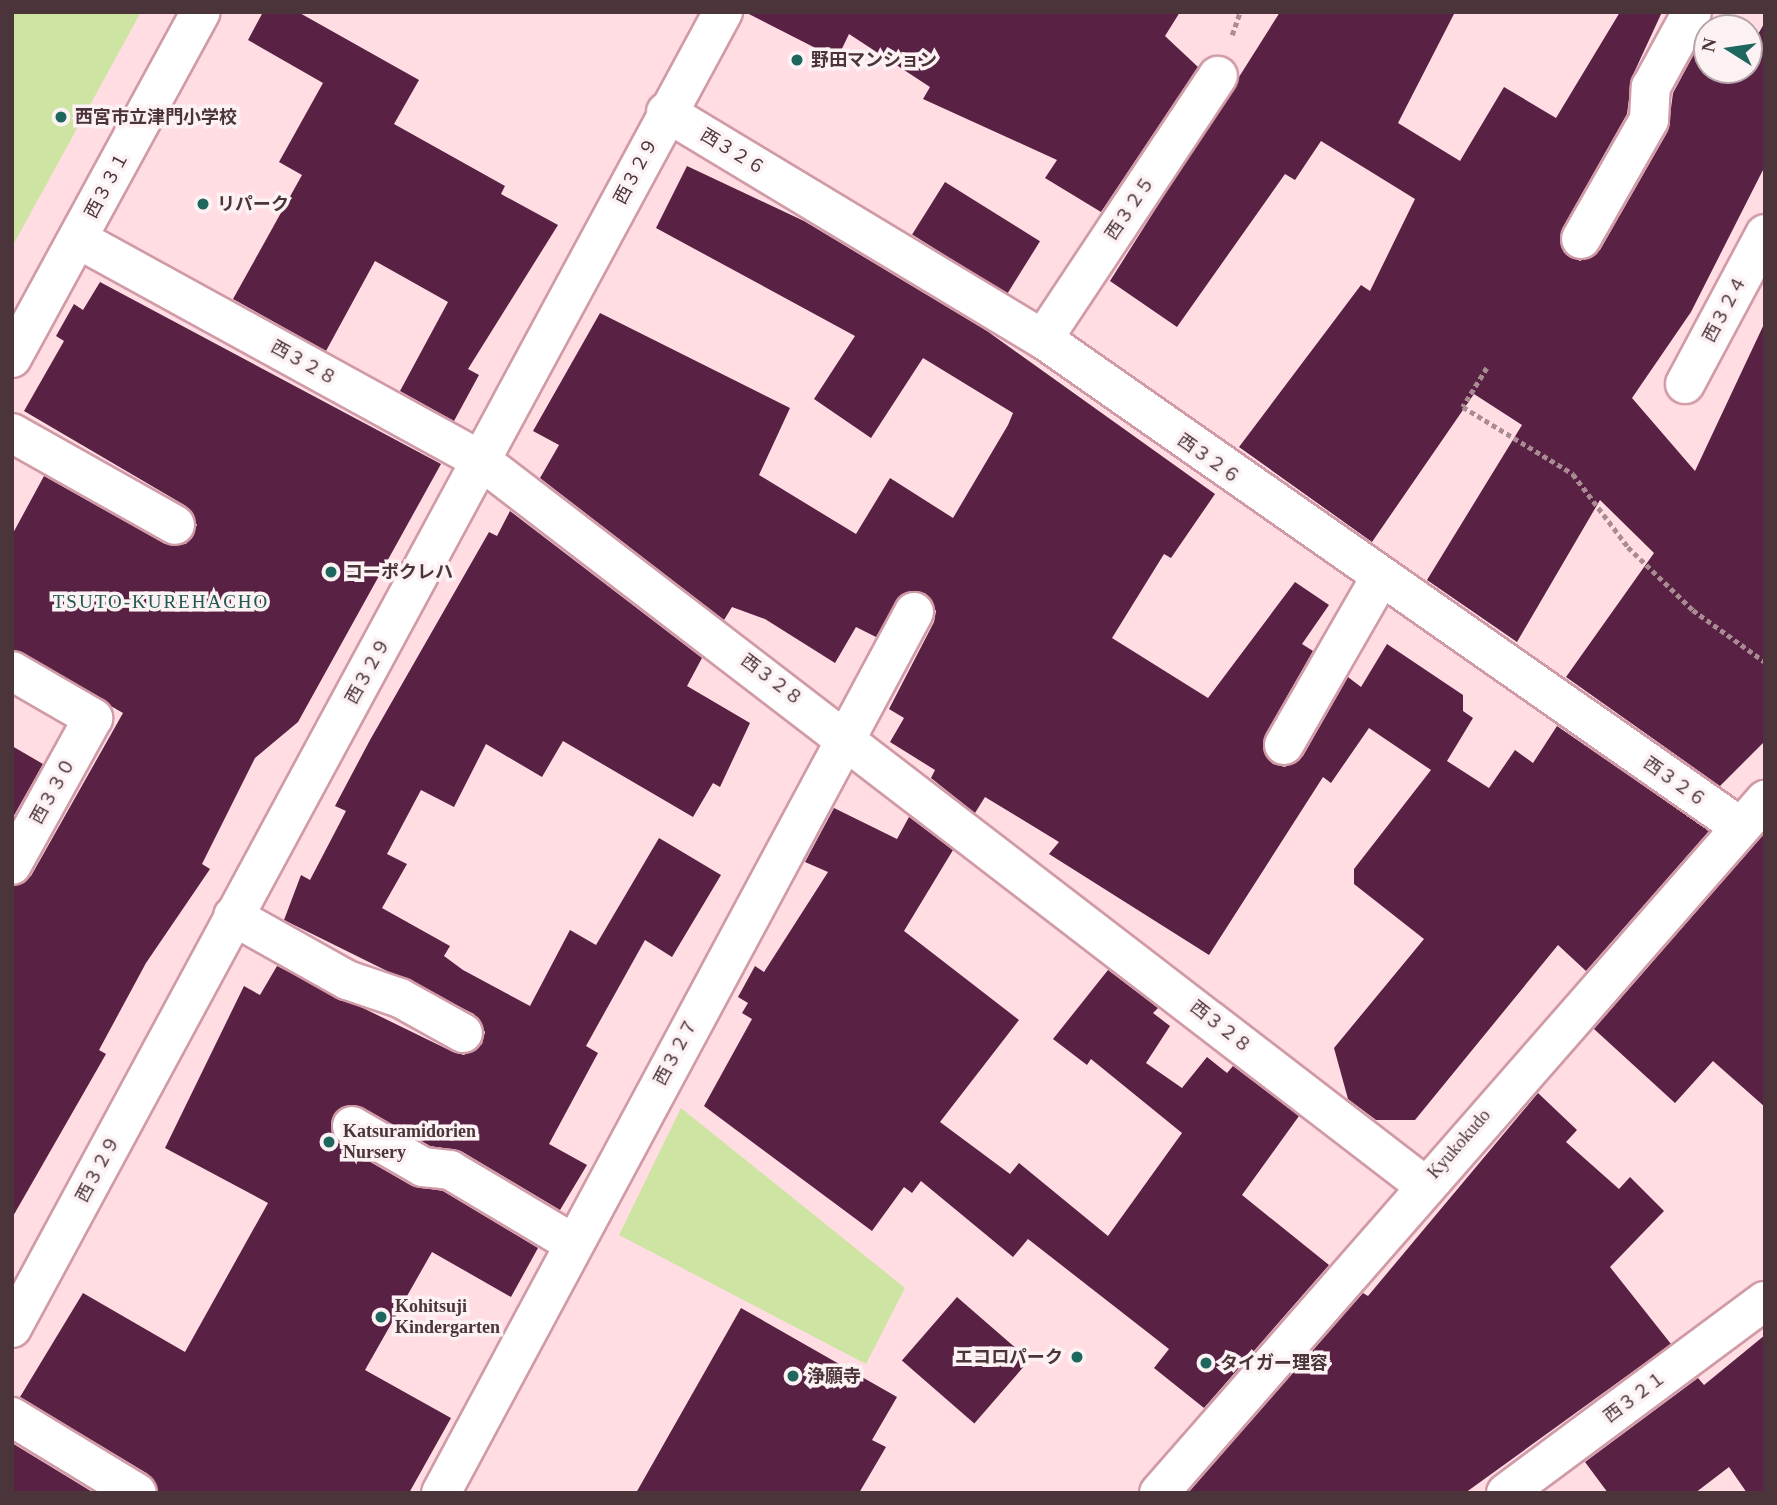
<!DOCTYPE html>
<html>
<head>
<meta charset="utf-8">
<style>
  body { margin:0 }
  #map { position:relative; width:1777px; height:1505px; overflow:hidden; background:#ffdde3; font-family:"Times New Roman","Noto Sans JP",serif }
  div>[style] { position:absolute }
  .green>* { inset:0; background:#cde4a3 }
  .building>* { inset:0; background:#592244; transform-origin:0 0 }
  .path>* { height:4.5px; margin-top:-2.25px; transform-origin:0; background:repeating-linear-gradient(90deg,#a88c91 0 5px,transparent 0 8.5px) }
  .roads { filter:drop-shadow(2px 0 #d09ba7) drop-shadow(-2px 0 #d09ba7) drop-shadow(0 2px #d09ba7) drop-shadow(0 -2px #d09ba7) }
  .minor>* { height:38px; margin:-19px; padding:0 19px; transform-origin:19px; border-radius:19px; background:#fff }
  .dots>* { width:19px; height:19px; translate:-50% -50%; box-sizing:border-box; border:4px solid #fcf1f3; border-radius:50% }
  span { translate:-50% -50%; white-space:nowrap; text-align:center; line-height:1.15; -webkit-text-stroke:7px #fcf1f3; paint-order:stroke }
  .poi-label { font-size:18px; color:#4b353a; font-weight:700 }
  .left { translate:0 -50%; text-align:left }
  .right { translate:-100% -50%; text-align:right }
  .street-label { font-size:18px; color:#4b353a }
  .neighbourhood-label { font-size:19px; color:#205952; letter-spacing:2px }
  .frame { position:absolute; inset:0; border:14px solid #4b353a; pointer-events:none }
  .north { position:absolute; left:1693px; top:14px; width:70px; height:70px; box-sizing:border-box; background:#fcf1f3; border:2px solid #b5a6a9; border-radius:50%; rotate:282deg; font-size:19px; font-weight:700; line-height:28px; text-align:center; color:#4b353a }
  .north::after { content:''; display:block; margin:auto; width:24px; height:32px; background:#1d675e; clip-path:polygon(50% 0,100% 100%,50% 72%,0 100%) }
</style>
</head>
<body>
<div id="map">
  <div class="green">
    <div style="clip-path:polygon(12px 12px,141px 12px,12px 247px)"></div>
    <div style="clip-path:polygon(681px 1108px,905px 1288px,866px 1364px,619px 1235px)"></div>
  </div>
  <div class="building">
    <div style="clip-path:polygon(263px 12px,298px 12px,419px 80px,394px 124px,505px 186px,501px 194px,558px 225px,468px 369px,479px 375px,454px 421px,400px 391px,448px 302px,375px 261px,326px 351px,233px 299px,302px 175px,279px 162px,323px 83px,248px 40px)"></div>
    <div style="clip-path:polygon(745px 12px,1180px 12px,1165px 36px,1198px 67px,1101px 212px,1045px 178px,1057px 160px,923px 99px,930px 87px,849px 34px,837px 59px)"></div>
    <div style="clip-path:polygon(1280px 12px,1455px 12px,1398px 123px,1460px 161px,1504px 87px,1556px 118px,1620px 12px,1662px 12px,1632px 77px,1627px 114px,1562px 229px,1563px 251px,1580px 261px,1600px 250px,1668px 131px,1673px 93px,1694px 54px,1707px 61px,1707px 70px,1735px 75px,1749px 70px,1749px 50px,1765px 22px,1765px 166px,1691px 312px,1632px 398px,1695px 471px,1765px 322px,1765px 741px,1720px 786px,1566px 677px,1654px 553px,1600px 500px,1517px 642px,1427px 580px,1522px 425px,1474px 394px,1372px 542px,1239px 447px,1361px 285px,1370px 291px,1415px 199px,1321px 141px,1295px 180px,1285px 174px,1177px 327px,1110px 281px)"></div>
    <div style="clip-path:polygon(687px 166px,804px 221px,987px 331px,1215px 494px,1171px 558px,1164px 554px,1112px 638px,1208px 698px,1295px 582px,1329px 605px,1302px 644px,1313px 651px,1265px 735px,1265px 755px,1273px 764px,1285px 767px,1303px 756px,1348px 677px,1361px 687px,1387px 644px,1463px 695px,1463px 711px,1473px 718px,1447px 761px,1489px 788px,1515px 750px,1533px 763px,1557px 726px,1709px 831px,1586px 971px,1558px 945px,1415px 1120px,1376px 1120px,1348px 1099px,1334px 1048px,1424px 939px,1354px 884px,1354px 869px,1431px 770px,1369px 728px,1331px 783px,1323px 777px,1209px 955px,1049px 854px,1059px 842px,985px 797px,975px 813px,931px 778px,935px 770px,890px 742px,904px 718px,889px 709px,934px 622px,936px 611px,925px 593px,902px 594px,876px 637px,856px 627px,835px 663px,765px 619px,732px 607px,724px 620px,540px 478px,559px 445px,533px 431px,600px 313px,790px 408px,759px 475px,856px 534px,890px 478px,953px 518px,1008px 425px,1013px 413px,923px 358px,871px 438px,814px 399px,855px 336px,656px 228px)"></div>
    <div style="left:945px;top:182px;width:112px;height:62px;rotate:32deg"></div>
    <div style="clip-path:polygon(100px 282px,441px 464px,298px 722px,255px 758px,202px 864px,210px 869px,146px 963px,99px 1050px,106px 1054px,12px 1218px,12px 887px,31px 876px,123px 713px,12px 649px,12px 535px,44px 476px,165px 544px,186px 544px,197px 525px,186px 506px,24px 411px,64px 341px,56px 336px,74px 304px,83px 310px)"></div>
    <div style="clip-path:polygon(510px 511px,702px 658px,687px 686px,750px 723px,720px 787px,713px 783px,693px 817px,563px 741px,542px 777px,486px 744px,454px 807px,421px 790px,387px 854px,407px 864px,382px 908px,450px 946px,444px 956px,463px 970px,530px 1006px,570px 930px,596px 945px,659px 838px,721px 875px,672px 957px,645px 940px,586px 1046px,598px 1053px,549px 1144px,587px 1165px,560px 1210px,461px 1151px,430px 1146px,362px 1107px,342px 1107px,333px 1116px,333px 1136px,341px 1145px,412px 1186px,443px 1191px,538px 1248px,511px 1297px,432px 1252px,365px 1370px,451px 1418px,409px 1493px,159px 1493px,148px 1474px,20px 1397px,83px 1293px,185px 1352px,268px 1203px,165px 1148px,244px 986px,260px 995px,277px 966px,453px 1052px,464px 1055px,482px 1044px,485px 1032px,474px 1014px,284px 920px,301px 875px,310px 880px,346px 811px,335px 806px,370px 740px,489px 532px,497px 536px)"></div>
    <div style="clip-path:polygon(12px 746px,43px 764px,12px 819px)"></div>
    <div style="clip-path:polygon(834px 808px,897px 839px,909px 817px,953px 850px,904px 931px,1019px 1020px,940px 1122px,1010px 1174px,1019px 1163px,1108px 1236px,1182px 1133px,1091px 1059px,1087px 1065px,1053px 1039px,1108px 970px,1158px 1008px,1153px 1013px,1170px 1026px,1146px 1063px,1182px 1088px,1207px 1057px,1227px 1073px,1233px 1066px,1299px 1116px,1242px 1195px,1329px 1265px,1204px 1408px,1154px 1368px,1169px 1349px,1028px 1239px,1013px 1257px,921px 1181px,912px 1193px,904px 1187px,872px 1231px,704px 1106px,752px 1019px,742px 1013px,748px 1003px,738px 997px,755px 966px,764px 972px,828px 872px,805px 862px)"></div>
    <div style="clip-path:polygon(1763px 835px,1765px 1107px,1713px 1061px,1675px 1103px,1594px 1029px)"></div>
    <div style="clip-path:polygon(1538px 1093px,1577px 1130px,1566px 1142px,1619px 1189px,1630px 1177px,1664px 1211px,1610px 1267px,1671px 1344px,1465px 1493px,1188px 1493px,1363px 1293px,1368px 1296px)"></div>
    <div style="left:957px;top:1297px;width:96px;height:84px;rotate:41deg"></div>
    <div style="clip-path:polygon(741px 1308px,897px 1397px,872px 1440px,886px 1447px,859px 1493px,636px 1493px)"></div>
    <div style="clip-path:polygon(1765px 1335px,1765px 1493px,1747px 1493px,1729px 1467px,1695px 1493px,1608px 1493px,1585px 1462px,1698px 1378px,1704px 1385px)"></div>
    <div style="clip-path:polygon(12px 1443px,94px 1493px,12px 1493px)"></div>
  </div>
  <div class="path">
    <div style="left:1232px;top:35px;width:24px;rotate:-71deg"></div>
    <div style="left:1487px;top:368px;width:46px;rotate:121.6deg"></div>
    <div style="left:1463px;top:407px;width:129px;rotate:31.3deg"></div>
    <div style="left:1573px;top:474px;width:91px;rotate:53deg"></div>
    <div style="left:1628px;top:547px;width:91px;rotate:44.1deg"></div>
    <div style="left:1693px;top:610px;width:89px;rotate:35.8deg"></div>
  </div>
  <div class="roads">
    <div class="minor">
      <div style="left:666px;top:112px;width:440px;rotate:31.1deg"></div>
      <div style="left:1043px;top:339px;width:849px;rotate:34.98deg"></div>
      <div style="left:78px;top:239px;width:462px;rotate:28.8deg"></div>
      <div style="left:483px;top:462px;width:1187px;rotate:37.54deg"></div>
      <div style="left:1581px;top:239px;width:137px;rotate:-60.3deg"></div>
      <div style="left:1649px;top:120px;width:33px;rotate:-87deg"></div>
      <div style="left:1651px;top:87px;width:85px;rotate:-61.3deg"></div>
      <div style="left:1043px;top:339px;width:316px;rotate:-56.4deg"></div>
      <div style="left:12px;top:358px;width:394px;rotate:-61.4deg"></div>
      <div style="left:1685px;top:384px;width:170px;rotate:-61.9deg"></div>
      <div style="left:12px;top:433px;width:187px;rotate:29.4deg"></div>
      <div style="left:12px;top:671px;width:94px;rotate:30.1deg"></div>
      <div style="left:93px;top:718px;width:168px;rotate:118.9deg"></div>
      <div style="left:1284px;top:745px;width:193px;rotate:-60.1deg"></div>
      <div style="left:233px;top:916px;width:131px;rotate:29.3deg"></div>
      <div style="left:347px;top:980px;width:56px;rotate:18.8deg"></div>
      <div style="left:400px;top:998px;width:72px;rotate:29.1deg"></div>
      <div style="left:352px;top:1126px;width:82px;rotate:30deg"></div>
      <div style="left:423px;top:1167px;width:27px;rotate:6deg"></div>
      <div style="left:450px;top:1170px;width:144px;rotate:30.8deg"></div>
      <div style="left:12px;top:1328px;width:1496px;rotate:-61.62deg"></div>
      <div style="left:12px;top:1417px;width:146px;rotate:31.3deg"></div>
      <div style="left:441px;top:1493px;width:1000px;rotate:-61.77deg"></div>
      <div style="left:1159px;top:1493px;width:921px;rotate:-48.83deg"></div>
      <div style="left:1506px;top:1493px;width:322px;rotate:-36.6deg"></div>
    </div>
  </div>
  <div class="dots">
    <div style="left:797px;top:60px;background:#1d675e"></div>
    <div style="left:61px;top:117px;background:#1d675e"></div>
    <div style="left:203px;top:204px;background:#1d675e"></div>
    <div style="left:331px;top:572px;background:#1d675e"></div>
    <div style="left:329px;top:1142px;background:#1d675e"></div>
    <div style="left:381px;top:1317px;background:#1d675e"></div>
    <div style="left:1077px;top:1357px;background:#1d675e"></div>
    <div style="left:1206px;top:1363px;background:#1d675e"></div>
    <div style="left:793px;top:1376px;background:#1d675e"></div>
  </div>
  <div class="poi-label">
    <span class="left" style="left:811px;top:60px">野田マンション</span>
    <span class="left" style="left:75px;top:117px">西宮市立津門小学校</span>
    <span class="left" style="left:217px;top:204px">リパーク</span>
    <span class="left" style="left:345px;top:572px">コーポクレハ</span>
    <span class="left" style="left:343px;top:1142px">Katsuramidorien<br>Nursery</span>
    <span class="left" style="left:395px;top:1317px">Kohitsuji<br>Kindergarten</span>
    <span class="right" style="left:1063px;top:1357px">エコロパーク</span>
    <span class="left" style="left:1220px;top:1363px">タイガー理容</span>
    <span class="left" style="left:807px;top:1376px">浄願寺</span>
  </div>
  <div class="street-label">
    <span style="left:733px;top:152px;rotate:31deg">西３２６</span>
    <span style="left:636px;top:171px;rotate:-62deg">西３２９</span>
    <span style="left:107px;top:185px;rotate:-62deg">西３３１</span>
    <span style="left:1130px;top:208px;rotate:-56deg">西３２５</span>
    <span style="left:1725px;top:309px;rotate:-62deg">西３２４</span>
    <span style="left:304px;top:363px;rotate:29deg">西３２８</span>
    <span style="left:1209px;top:459px;rotate:35deg">西３２６</span>
    <span style="left:368px;top:671px;rotate:-61deg">西３２９</span>
    <span style="left:772px;top:680px;rotate:37deg">西３２８</span>
    <span style="left:1675px;top:782px;rotate:35deg">西３２６</span>
    <span style="left:53px;top:791px;rotate:-61deg">西３３０</span>
    <span style="left:1221px;top:1027px;rotate:38deg">西３２８</span>
    <span style="left:676px;top:1052px;rotate:-62deg">西３２７</span>
    <span style="left:1459px;top:1144px;rotate:-49deg">Kyukokudo</span>
    <span style="left:98px;top:1169px;rotate:-62deg">西３２９</span>
    <span style="left:1635px;top:1397px;rotate:-37deg">西３２１</span>
  </div>
  <div class="neighbourhood-label">
    <span style="left:161px;top:602px">TSUTO-KUREHACHO</span>
  </div>
  <div class="frame"></div>
  <div class="north">N</div>
</div>
</body>
</html>
